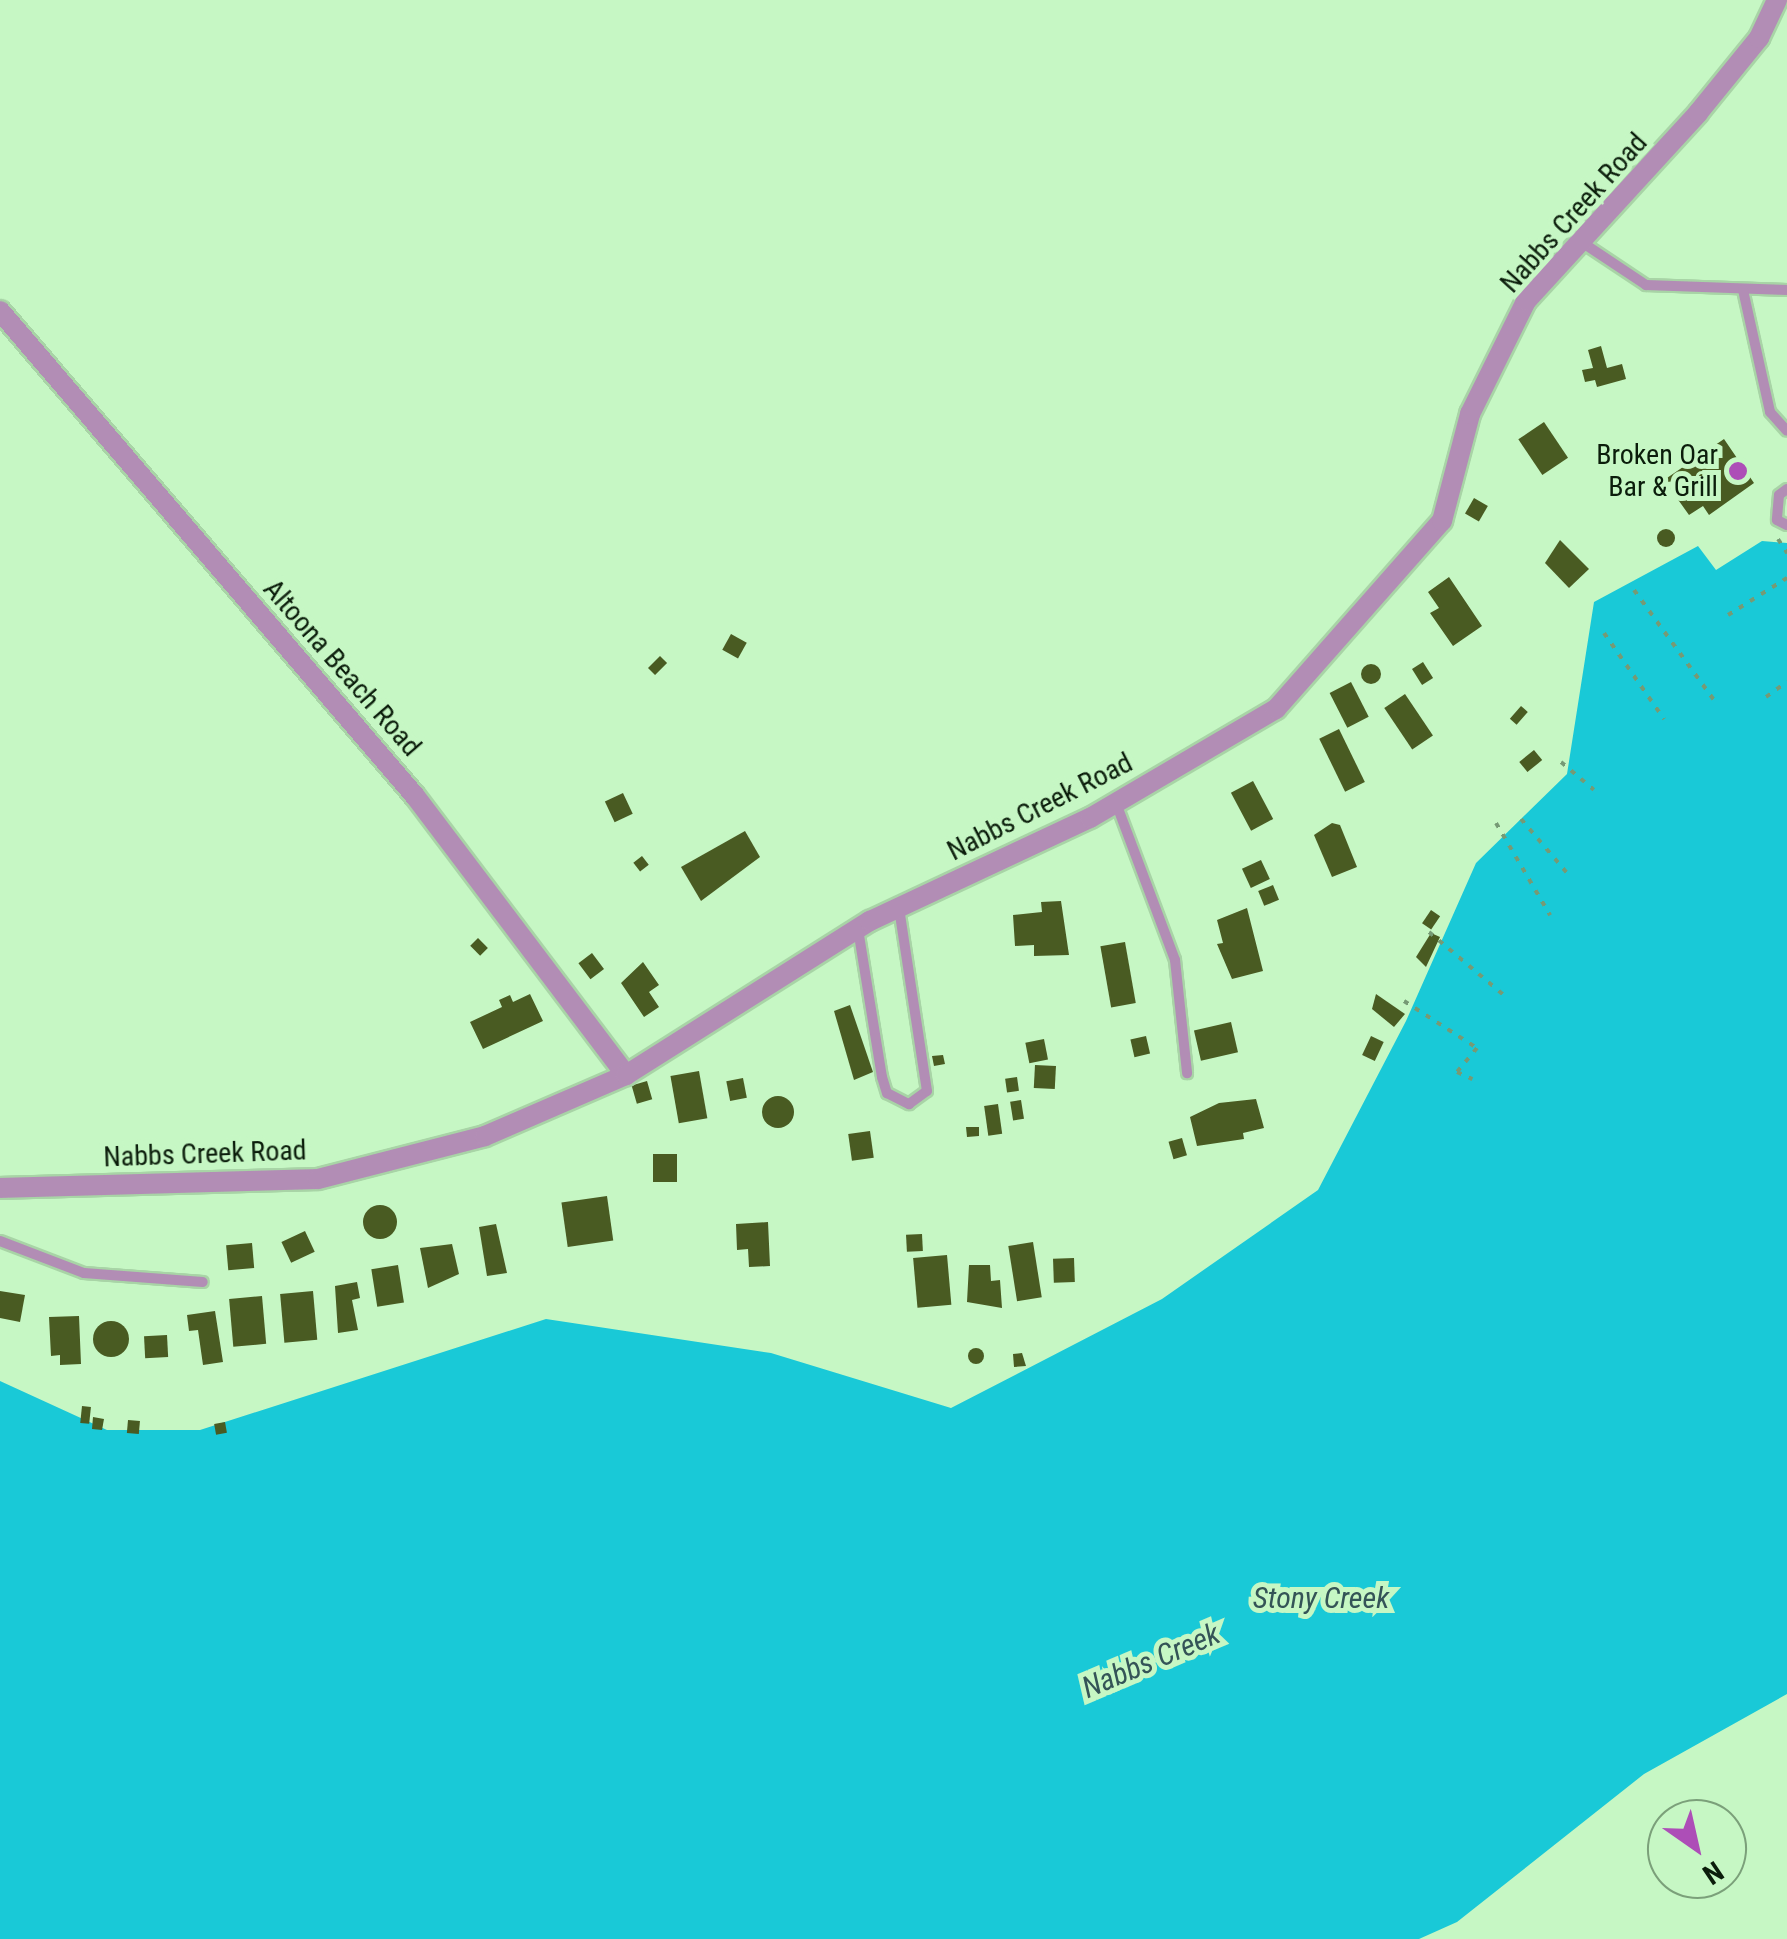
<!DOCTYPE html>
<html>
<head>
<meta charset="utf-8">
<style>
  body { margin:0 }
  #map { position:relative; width:1787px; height:1939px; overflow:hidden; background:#c6f7c4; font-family:"Roboto Condensed",sans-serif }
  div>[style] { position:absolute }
  .water>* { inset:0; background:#19c9d7 }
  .building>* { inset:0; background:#495b22; transform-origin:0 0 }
  .round { border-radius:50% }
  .path>* { height:4px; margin-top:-2px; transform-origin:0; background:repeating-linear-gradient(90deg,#769a75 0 5px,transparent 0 13px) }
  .roads { filter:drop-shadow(2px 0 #a8d4a6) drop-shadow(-2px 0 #a8d4a6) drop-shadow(0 2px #a8d4a6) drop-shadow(0 -2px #a8d4a6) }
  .service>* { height:10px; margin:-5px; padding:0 5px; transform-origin:5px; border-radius:5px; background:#b28db5 }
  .minor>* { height:20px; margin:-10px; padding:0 10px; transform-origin:10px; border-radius:10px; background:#b28db5 }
  .dots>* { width:28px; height:28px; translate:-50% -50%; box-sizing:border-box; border:5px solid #c6f7c4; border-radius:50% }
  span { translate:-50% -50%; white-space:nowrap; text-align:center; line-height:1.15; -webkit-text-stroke:10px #c6f7c4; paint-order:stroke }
  .street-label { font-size:28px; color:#0b1d0b }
  .poi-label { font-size:28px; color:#0b1d0b }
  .right { translate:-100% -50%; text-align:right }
  .water-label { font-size:30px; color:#345457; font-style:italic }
  .north { position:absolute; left:1647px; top:1799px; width:100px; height:100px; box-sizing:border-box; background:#c6f7c4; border:2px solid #7ba07a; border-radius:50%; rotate:146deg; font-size:28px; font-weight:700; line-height:40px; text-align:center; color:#0b1d0b }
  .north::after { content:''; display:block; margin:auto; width:35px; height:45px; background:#ad4eb7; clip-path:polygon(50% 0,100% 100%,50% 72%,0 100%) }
</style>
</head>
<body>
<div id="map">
  <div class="water">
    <div style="clip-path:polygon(1762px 541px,1787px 543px,1787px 1694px,1644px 1774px,1457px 1922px,1419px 1939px,0 1939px,0 1381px,107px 1430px,200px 1430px,546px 1319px,771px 1353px,951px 1408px,1162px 1299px,1318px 1190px,1406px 1021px,1476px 863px,1567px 774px,1594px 602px,1698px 546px,1716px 570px)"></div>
  </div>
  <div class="building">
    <div style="clip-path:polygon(1601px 346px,1607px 368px,1622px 364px,1626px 379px,1597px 387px,1595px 380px,1585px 382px,1582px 370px,1593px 368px,1588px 350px)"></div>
    <div style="left:1544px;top:422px;width:43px;height:31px;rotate:56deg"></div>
    <div style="clip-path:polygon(1724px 439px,1754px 483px,1709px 515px,1703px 506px,1689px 515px,1664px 480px)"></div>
    <div style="left:1474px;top:498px;width:16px;height:18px;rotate:30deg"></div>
    <div class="round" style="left:1657px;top:529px;width:18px;height:18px"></div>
    <div style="clip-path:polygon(1560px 540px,1589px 569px,1569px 588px,1545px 563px)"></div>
    <div style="clip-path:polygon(1449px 577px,1482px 626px,1453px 646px,1430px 613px,1439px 608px,1428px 592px)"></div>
    <div style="left:731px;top:634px;width:18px;height:18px;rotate:29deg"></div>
    <div style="left:660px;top:656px;width:10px;height:17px;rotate:45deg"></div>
    <div style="left:1423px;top:662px;width:19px;height:13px;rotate:58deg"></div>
    <div class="round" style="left:1361px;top:664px;width:20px;height:20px"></div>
    <div style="left:1351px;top:682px;width:39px;height:24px;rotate:63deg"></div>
    <div style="left:1405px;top:694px;width:50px;height:25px;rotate:56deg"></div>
    <div style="left:1521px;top:706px;width:9px;height:17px;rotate:41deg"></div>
    <div style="left:1339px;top:729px;width:59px;height:22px;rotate:64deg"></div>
    <div style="left:1534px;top:750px;width:13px;height:19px;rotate:51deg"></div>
    <div style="left:1253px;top:781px;width:43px;height:25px;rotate:62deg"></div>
    <div style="left:623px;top:793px;width:23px;height:20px;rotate:65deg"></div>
    <div style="clip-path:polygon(1332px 823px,1340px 825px,1357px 867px,1332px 877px,1314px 835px)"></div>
    <div style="clip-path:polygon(745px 831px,760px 857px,701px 901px,681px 867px)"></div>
    <div style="left:642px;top:856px;width:11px;height:11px;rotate:52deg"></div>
    <div style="left:1261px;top:860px;width:21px;height:21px;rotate:65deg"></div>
    <div style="left:1273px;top:885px;width:16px;height:16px;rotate:68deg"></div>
    <div style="clip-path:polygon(1061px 901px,1069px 955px,1034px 956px,1034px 945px,1015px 946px,1013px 915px,1042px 912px,1041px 902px)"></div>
    <div style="clip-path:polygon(1247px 908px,1263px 971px,1232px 979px,1217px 944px,1223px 943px,1217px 920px)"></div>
    <div style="left:1431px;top:910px;width:11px;height:16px;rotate:34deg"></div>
    <div style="clip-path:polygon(1431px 933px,1440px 937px,1426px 967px,1416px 957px)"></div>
    <div style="left:478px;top:938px;width:14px;height:11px;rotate:45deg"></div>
    <div style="left:1125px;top:942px;width:62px;height:25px;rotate:80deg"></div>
    <div style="left:592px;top:953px;width:20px;height:17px;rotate:53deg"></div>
    <div style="clip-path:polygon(643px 962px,659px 985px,649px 992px,659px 1007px,644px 1017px,621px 983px)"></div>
    <div style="clip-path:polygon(530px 994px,543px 1021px,483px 1049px,470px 1022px,502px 1007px,499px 1000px,510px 995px,513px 1002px)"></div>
    <div style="clip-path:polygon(1376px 994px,1405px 1014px,1394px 1027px,1372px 1009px)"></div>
    <div style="clip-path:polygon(850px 1005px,873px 1072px,854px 1080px,834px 1011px)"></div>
    <div style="left:1231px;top:1022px;width:31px;height:38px;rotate:77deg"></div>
    <div style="left:1146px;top:1036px;width:18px;height:16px;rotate:77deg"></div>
    <div style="left:1371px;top:1036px;width:14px;height:21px;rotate:25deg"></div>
    <div style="left:1044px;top:1039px;width:21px;height:19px;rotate:79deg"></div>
    <div style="clip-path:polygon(943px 1055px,945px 1064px,934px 1066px,932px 1056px)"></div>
    <div style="left:1035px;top:1065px;width:21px;height:23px;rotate:3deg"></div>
    <div style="left:699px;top:1071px;width:48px;height:29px;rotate:80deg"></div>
    <div style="left:1017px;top:1077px;width:14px;height:12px;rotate:82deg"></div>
    <div style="left:743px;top:1078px;width:20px;height:17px;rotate:79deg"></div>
    <div style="left:647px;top:1081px;width:19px;height:16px;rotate:74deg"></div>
    <div class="round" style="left:762px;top:1096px;width:32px;height:32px"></div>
    <div style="clip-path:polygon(1256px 1099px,1264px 1128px,1243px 1133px,1244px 1139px,1197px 1146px,1190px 1117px,1219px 1103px)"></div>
    <div style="left:1021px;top:1100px;width:19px;height:11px;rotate:81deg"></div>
    <div style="left:998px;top:1104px;width:30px;height:14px;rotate:82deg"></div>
    <div style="clip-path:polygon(966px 1127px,979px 1127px,979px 1136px,967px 1137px)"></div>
    <div style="left:870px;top:1131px;width:27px;height:22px;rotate:82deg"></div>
    <div style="left:1182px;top:1138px;width:18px;height:14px;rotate:74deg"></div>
    <div style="left:653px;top:1154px;width:24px;height:28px"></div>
    <div style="left:607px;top:1196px;width:45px;height:46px;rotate:82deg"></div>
    <div class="round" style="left:363px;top:1205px;width:34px;height:34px"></div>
    <div style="clip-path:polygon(768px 1222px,770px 1266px,749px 1267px,748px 1249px,737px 1250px,736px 1224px)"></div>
    <div style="clip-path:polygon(496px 1224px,507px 1273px,487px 1276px,479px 1227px)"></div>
    <div style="left:305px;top:1231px;width:23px;height:26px;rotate:65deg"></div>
    <div style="left:922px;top:1234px;width:17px;height:16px;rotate:87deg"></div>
    <div style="left:1033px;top:1242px;width:56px;height:25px;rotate:81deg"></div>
    <div style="left:252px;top:1243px;width:25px;height:26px;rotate:85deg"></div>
    <div style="clip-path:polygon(452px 1244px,459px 1274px,428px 1288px,420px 1248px)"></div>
    <div style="left:947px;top:1255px;width:50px;height:34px;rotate:85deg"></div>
    <div style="left:1074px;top:1258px;width:24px;height:21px;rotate:88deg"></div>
    <div style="left:398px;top:1265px;width:38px;height:27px;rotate:81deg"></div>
    <div style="clip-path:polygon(969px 1265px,990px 1265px,991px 1281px,1000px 1280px,1002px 1308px,967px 1302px)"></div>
    <div style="clip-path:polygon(357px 1282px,360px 1298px,352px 1300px,358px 1330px,338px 1333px,335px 1286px)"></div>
    <div style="clip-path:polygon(0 1291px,25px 1295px,20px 1322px,0 1318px)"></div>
    <div style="left:313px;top:1291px;width:49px;height:33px;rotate:85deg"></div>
    <div style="left:262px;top:1296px;width:48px;height:33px;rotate:85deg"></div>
    <div style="clip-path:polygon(215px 1311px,223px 1362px,203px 1365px,198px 1330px,189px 1331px,187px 1315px)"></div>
    <div style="clip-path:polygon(79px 1316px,81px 1364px,60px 1365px,60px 1355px,51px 1356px,49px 1317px)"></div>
    <div class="round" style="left:93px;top:1321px;width:36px;height:36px"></div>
    <div style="left:167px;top:1335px;width:22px;height:23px;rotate:87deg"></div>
    <div class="round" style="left:968px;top:1348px;width:16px;height:16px"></div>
    <div style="clip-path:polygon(1022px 1353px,1026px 1366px,1014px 1367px,1013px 1354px)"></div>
    <div style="left:82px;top:1406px;width:9px;height:17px;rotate:6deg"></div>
    <div style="clip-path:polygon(93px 1417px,104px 1419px,102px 1430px,92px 1429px)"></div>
    <div style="left:128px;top:1420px;width:12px;height:13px;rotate:5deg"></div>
    <div style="left:225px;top:1422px;width:11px;height:11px;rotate:80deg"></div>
  </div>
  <div class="path">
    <div style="left:1778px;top:539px;width:17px;rotate:57deg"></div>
    <div style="left:1634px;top:590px;width:136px;rotate:54deg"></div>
    <div style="left:1728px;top:615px;width:70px;rotate:-32.1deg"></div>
    <div style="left:1604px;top:633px;width:105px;rotate:55.1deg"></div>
    <div style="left:1766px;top:697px;width:26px;rotate:-36deg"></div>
    <div style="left:1561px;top:762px;width:43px;rotate:40.3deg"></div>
    <div style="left:1521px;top:819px;width:71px;rotate:49.6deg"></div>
    <div style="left:1496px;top:823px;width:107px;rotate:59.6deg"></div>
    <div style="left:1429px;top:932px;width:102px;rotate:40.2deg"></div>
    <div style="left:1404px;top:1001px;width:87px;rotate:32.8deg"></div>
    <div style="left:1477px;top:1048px;width:31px;rotate:130deg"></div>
    <div style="left:1457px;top:1072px;width:17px;rotate:25deg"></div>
  </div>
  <div class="roads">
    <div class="service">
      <div style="left:1583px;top:243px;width:76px;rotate:33.7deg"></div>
      <div style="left:1646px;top:285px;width:141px;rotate:2deg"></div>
      <div style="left:1743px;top:290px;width:125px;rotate:77.5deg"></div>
      <div style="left:1770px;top:412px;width:25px;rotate:48deg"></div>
      <div style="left:1787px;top:489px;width:10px;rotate:143deg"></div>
      <div style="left:1779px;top:495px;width:25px;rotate:95deg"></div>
      <div style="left:1777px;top:520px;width:11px;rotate:27deg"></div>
      <div style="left:1116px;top:803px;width:168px;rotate:69.4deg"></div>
      <div style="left:1175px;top:960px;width:114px;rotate:83.9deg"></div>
      <div style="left:858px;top:929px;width:150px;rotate:80.8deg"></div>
      <div style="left:882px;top:1077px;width:17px;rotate:73deg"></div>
      <div style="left:887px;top:1093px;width:25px;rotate:27deg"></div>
      <div style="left:909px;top:1104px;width:22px;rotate:-36deg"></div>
      <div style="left:927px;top:1091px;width:185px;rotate:-98.7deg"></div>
      <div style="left:0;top:1241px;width:90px;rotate:20.9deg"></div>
      <div style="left:84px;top:1273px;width:119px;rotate:4.3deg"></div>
    </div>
    <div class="minor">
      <div style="left:0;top:311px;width:638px;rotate:49.45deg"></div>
      <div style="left:415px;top:796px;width:350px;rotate:52.9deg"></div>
      <div style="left:0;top:1188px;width:318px;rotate:-1.6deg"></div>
      <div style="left:318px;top:1179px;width:172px;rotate:-14.4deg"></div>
      <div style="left:485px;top:1136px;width:154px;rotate:-23.4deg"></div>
      <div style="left:626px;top:1075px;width:289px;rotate:-32.3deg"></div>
      <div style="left:870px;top:921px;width:243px;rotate:-25.1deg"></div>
      <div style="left:1090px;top:818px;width:216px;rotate:-30.4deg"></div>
      <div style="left:1276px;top:709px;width:251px;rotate:-48.6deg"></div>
      <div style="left:1442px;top:521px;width:111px;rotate:-75.3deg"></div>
      <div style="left:1470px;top:414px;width:126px;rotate:-63.6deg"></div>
      <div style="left:1526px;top:301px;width:255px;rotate:-47.5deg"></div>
      <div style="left:1698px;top:113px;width:97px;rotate:-50.9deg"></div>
      <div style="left:1759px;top:38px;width:42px;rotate:-64.7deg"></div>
    </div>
  </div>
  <div class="dots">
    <div style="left:1738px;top:471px;background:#ad4eb7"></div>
  </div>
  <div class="street-label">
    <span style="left:1574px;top:213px;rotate:-48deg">Nabbs Creek Road</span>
    <span style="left:342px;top:668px;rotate:49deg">Altoona Beach Road</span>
    <span style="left:1040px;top:807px;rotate:-27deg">Nabbs Creek Road</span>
    <span style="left:205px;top:1154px;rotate:-2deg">Nabbs Creek Road</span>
  </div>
  <div class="poi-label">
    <span class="right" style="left:1718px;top:471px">Broken Oar<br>Bar &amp; Grill</span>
  </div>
  <div class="water-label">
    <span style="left:1321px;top:1598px">Stony Creek</span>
    <span style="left:1151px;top:1661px;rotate:-23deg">Nabbs Creek</span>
  </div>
  <div class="north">N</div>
</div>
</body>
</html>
